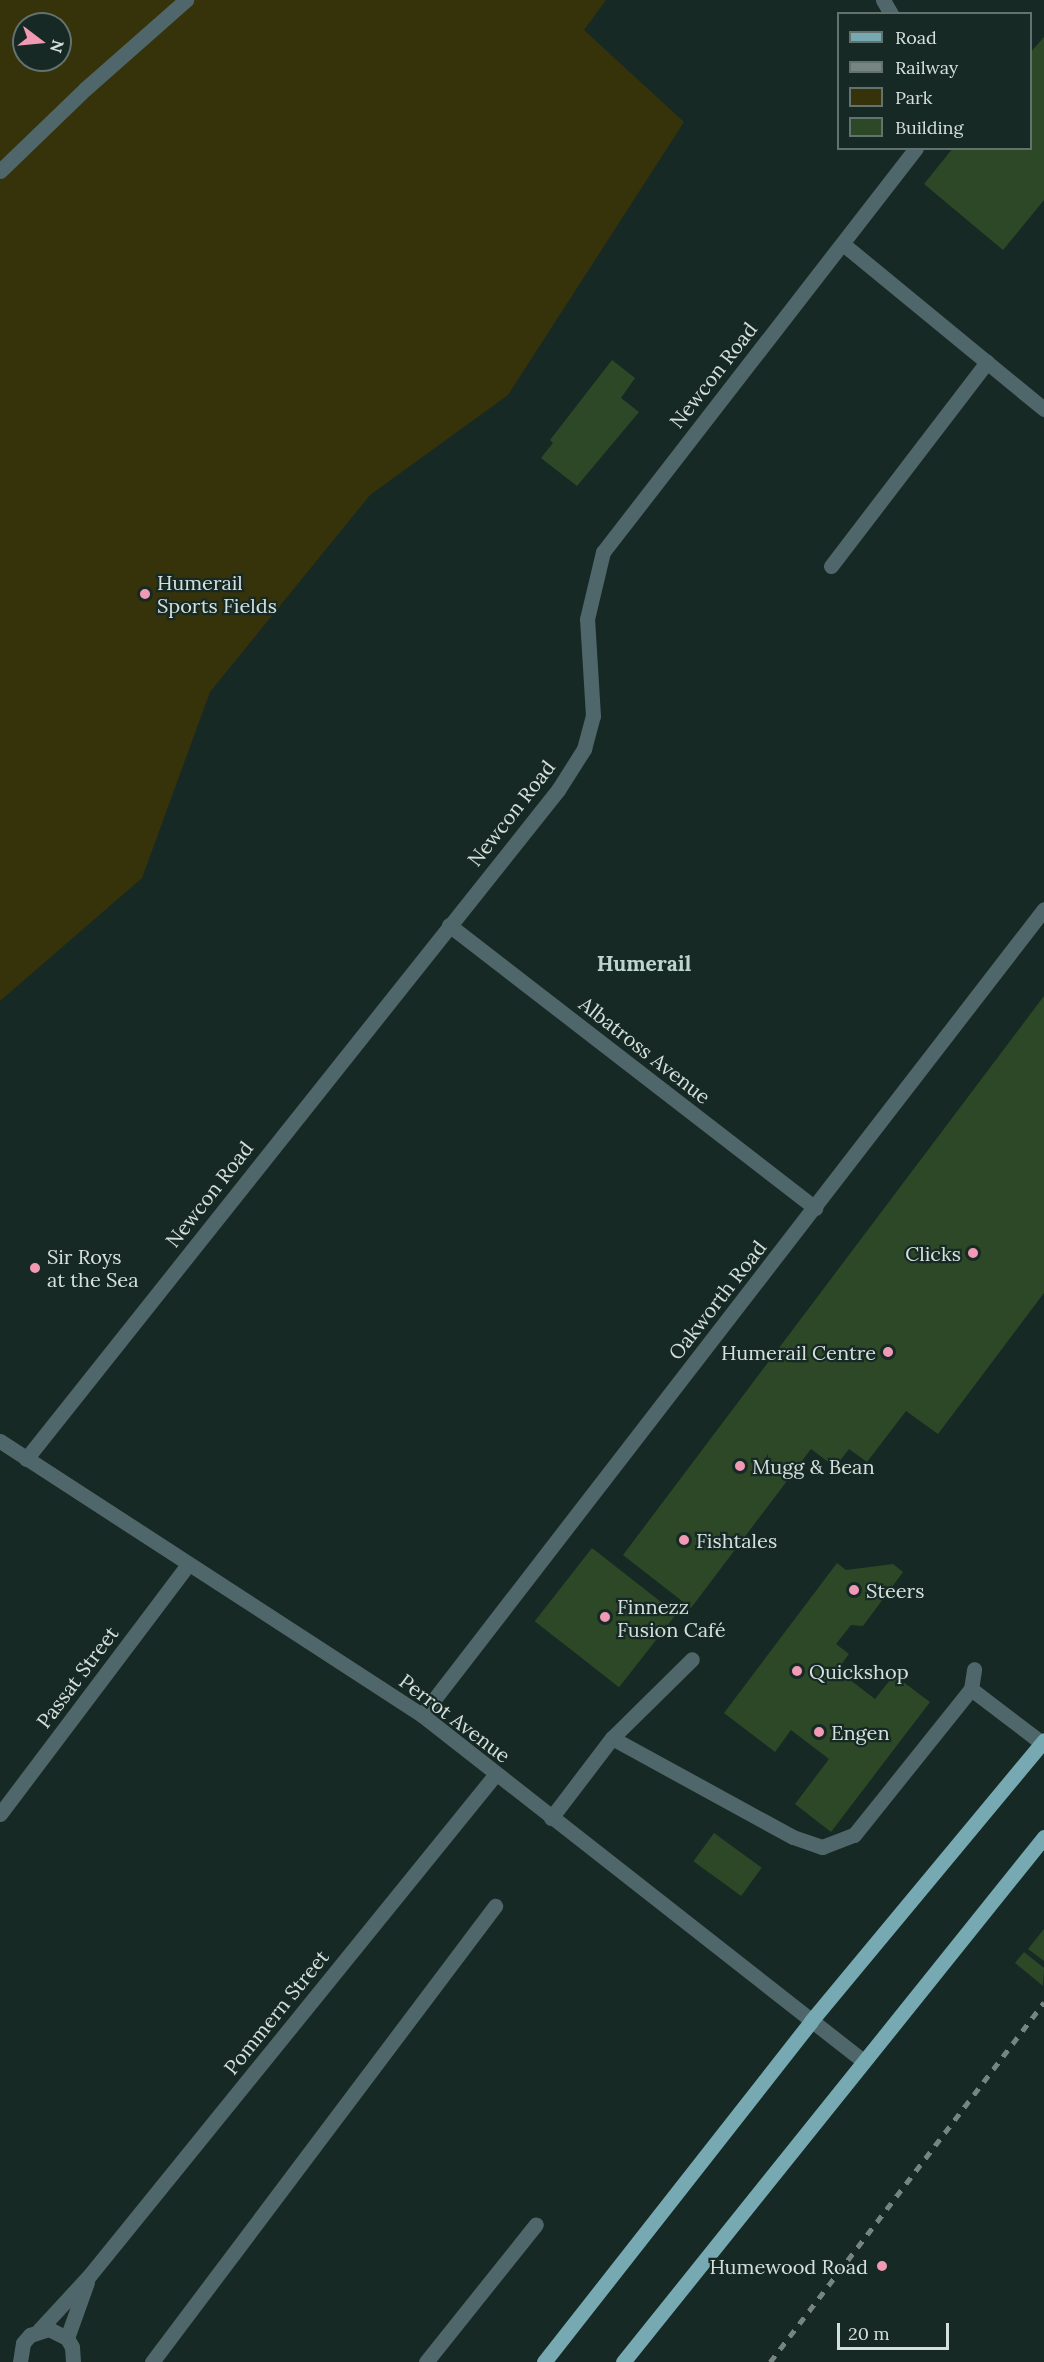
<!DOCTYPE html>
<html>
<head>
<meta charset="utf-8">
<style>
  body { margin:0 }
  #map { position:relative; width:1044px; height:2362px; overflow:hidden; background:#172924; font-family:Lora,serif }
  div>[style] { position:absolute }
  .green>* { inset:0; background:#36330b }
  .building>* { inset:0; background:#2d4827; transform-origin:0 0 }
  .minor>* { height:15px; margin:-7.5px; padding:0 7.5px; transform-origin:7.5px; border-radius:7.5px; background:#4f676b }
  .major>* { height:15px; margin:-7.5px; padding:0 7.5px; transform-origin:7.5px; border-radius:7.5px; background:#77a9b2 }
  .rail>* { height:4.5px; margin-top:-2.25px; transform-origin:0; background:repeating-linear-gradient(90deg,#768581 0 8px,transparent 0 16px) }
  .dots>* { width:16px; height:16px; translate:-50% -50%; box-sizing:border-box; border:3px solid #172924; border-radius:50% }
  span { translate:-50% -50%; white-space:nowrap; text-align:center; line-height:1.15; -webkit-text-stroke:4.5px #172924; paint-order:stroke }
  .street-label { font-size:20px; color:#d5e0dd }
  .poi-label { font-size:20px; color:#d5e0dd }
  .left { translate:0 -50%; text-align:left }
  .right { translate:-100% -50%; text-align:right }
  .neighbourhood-label { font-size:21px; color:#bed4ce; font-weight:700 }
  .legend { position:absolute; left:837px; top:12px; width:195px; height:138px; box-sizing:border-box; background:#172924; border:2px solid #63726e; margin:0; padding:8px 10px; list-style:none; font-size:18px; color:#d5e0dd }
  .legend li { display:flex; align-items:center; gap:12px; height:30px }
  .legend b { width:30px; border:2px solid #63726e }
  .north { position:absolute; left:12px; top:12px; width:60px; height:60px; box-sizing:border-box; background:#172924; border:2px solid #63726e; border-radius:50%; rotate:106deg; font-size:16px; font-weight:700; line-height:24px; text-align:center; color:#d5e0dd }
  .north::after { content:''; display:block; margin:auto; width:21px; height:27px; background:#f19ab3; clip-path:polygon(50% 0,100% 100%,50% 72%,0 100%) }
  .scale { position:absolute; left:837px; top:2323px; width:112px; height:27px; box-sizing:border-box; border:3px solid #d5e0dd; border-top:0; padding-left:8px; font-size:18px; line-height:21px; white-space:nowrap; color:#d5e0dd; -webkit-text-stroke:4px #172924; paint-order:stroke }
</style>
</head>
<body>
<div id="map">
  <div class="green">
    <div style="clip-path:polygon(evenodd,0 0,606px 0,584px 30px,684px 122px,508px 395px,370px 495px,210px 692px,142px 878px,0 1001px,0 0,24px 24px,60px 24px,60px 60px,24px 60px,24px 24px)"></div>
  </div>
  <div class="building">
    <div style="clip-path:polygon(1044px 37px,1044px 200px,1003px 250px,924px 184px,953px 148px,1030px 148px,1030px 53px)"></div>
    <div style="clip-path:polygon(612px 360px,635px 378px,621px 398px,639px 412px,577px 486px,541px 458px,553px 443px,550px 440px)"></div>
    <div style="clip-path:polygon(1044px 996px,1044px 1293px,938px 1434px,906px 1411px,867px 1462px,849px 1449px,835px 1467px,811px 1449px,691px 1608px,623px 1555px)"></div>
    <div style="left:592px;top:1548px;width:107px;height:93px;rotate:38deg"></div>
    <div style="clip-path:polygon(837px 1563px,846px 1570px,893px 1564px,903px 1572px,863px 1626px,851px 1625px,836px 1644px,849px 1654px,837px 1670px,875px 1699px,894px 1675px,930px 1702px,831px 1832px,795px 1804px,829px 1759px,791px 1730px,775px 1752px,724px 1713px)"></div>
    <div style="left:714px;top:1833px;width:59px;height:35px;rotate:36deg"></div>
    <div style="clip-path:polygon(1044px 1929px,1044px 1961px,1028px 1949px)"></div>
    <div style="clip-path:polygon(1024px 1952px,1044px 1968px,1043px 1986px,1015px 1963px)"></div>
  </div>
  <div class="minor">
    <div style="left:883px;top:0;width:16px;rotate:60deg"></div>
    <div style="left:0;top:171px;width:118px;rotate:-44deg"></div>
    <div style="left:85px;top:89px;width:135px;rotate:-41.4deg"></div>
    <div style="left:843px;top:244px;width:260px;rotate:39.4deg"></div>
    <div style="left:831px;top:566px;width:257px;rotate:-52.6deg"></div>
    <div style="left:449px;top:925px;width:463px;rotate:37.7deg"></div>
    <div style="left:0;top:1441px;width:503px;rotate:33deg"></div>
    <div style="left:422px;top:1715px;width:559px;rotate:38.1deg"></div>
    <div style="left:26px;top:1459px;width:855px;rotate:-51.51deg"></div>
    <div style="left:558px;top:790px;width:49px;rotate:-57.6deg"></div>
    <div style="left:584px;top:749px;width:34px;rotate:-75deg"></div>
    <div style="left:593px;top:716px;width:97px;rotate:-93.5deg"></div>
    <div style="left:587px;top:619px;width:69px;rotate:-76.6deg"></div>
    <div style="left:603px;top:552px;width:511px;rotate:-52.23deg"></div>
    <div style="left:971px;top:1689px;width:20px;rotate:-81deg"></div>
    <div style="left:422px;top:1715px;width:1018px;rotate:-52.34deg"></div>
    <div style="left:612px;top:1738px;width:206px;rotate:28.7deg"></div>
    <div style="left:793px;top:1837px;width:31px;rotate:19deg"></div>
    <div style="left:822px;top:1847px;width:34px;rotate:-21deg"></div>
    <div style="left:854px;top:1835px;width:187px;rotate:-51.3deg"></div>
    <div style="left:971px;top:1689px;width:89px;rotate:37.3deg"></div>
    <div style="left:0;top:1814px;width:311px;rotate:-53deg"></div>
    <div style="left:551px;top:1818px;width:101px;rotate:-52.7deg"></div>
    <div style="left:612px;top:1738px;width:112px;rotate:-44.6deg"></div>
    <div style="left:39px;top:2330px;width:74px;rotate:-47.2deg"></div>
    <div style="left:89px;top:2276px;width:645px;rotate:-50.98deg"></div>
    <div style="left:67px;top:2338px;width:59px;rotate:-70.3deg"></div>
    <div style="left:20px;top:2362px;width:19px;rotate:-81deg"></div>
    <div style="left:23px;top:2343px;width:11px;rotate:-49deg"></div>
    <div style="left:30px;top:2335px;width:20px;rotate:-18deg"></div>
    <div style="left:49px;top:2329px;width:20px;rotate:27deg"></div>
    <div style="left:67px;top:2338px;width:10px;rotate:61deg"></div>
    <div style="left:72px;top:2347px;width:15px;rotate:86deg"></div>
    <div style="left:152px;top:2362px;width:571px;rotate:-53.05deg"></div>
    <div style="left:426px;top:2362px;width:176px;rotate:-51.4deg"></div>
  </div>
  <div class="major">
    <div style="left:544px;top:2362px;width:433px;rotate:-51.9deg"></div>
    <div style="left:811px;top:2021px;width:365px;rotate:-50.3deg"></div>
    <div style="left:623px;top:2362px;width:673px;rotate:-51.27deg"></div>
  </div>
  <div class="rail">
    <div style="left:770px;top:2362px;width:452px;rotate:-52.7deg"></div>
  </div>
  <div class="dots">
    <div style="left:145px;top:594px;background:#f19ab3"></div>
    <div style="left:973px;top:1253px;background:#f19ab3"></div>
    <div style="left:35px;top:1268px;background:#f19ab3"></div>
    <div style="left:888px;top:1352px;background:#f19ab3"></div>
    <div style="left:740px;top:1466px;background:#f19ab3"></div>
    <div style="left:684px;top:1540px;background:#f19ab3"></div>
    <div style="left:854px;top:1590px;background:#f19ab3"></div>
    <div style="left:605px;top:1617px;background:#f19ab3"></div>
    <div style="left:797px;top:1671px;background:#f19ab3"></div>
    <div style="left:819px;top:1732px;background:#f19ab3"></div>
    <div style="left:882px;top:2266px;background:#f19ab3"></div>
  </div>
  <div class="street-label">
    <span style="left:713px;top:375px;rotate:-52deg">Newcon Road</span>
    <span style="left:511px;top:813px;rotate:-52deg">Newcon Road</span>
    <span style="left:645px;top:1050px;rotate:38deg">Albatross Avenue</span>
    <span style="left:209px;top:1194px;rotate:-52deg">Newcon Road</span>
    <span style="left:717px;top:1300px;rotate:-52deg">Oakworth Road</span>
    <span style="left:77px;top:1677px;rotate:-53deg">Passat Street</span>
    <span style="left:455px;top:1718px;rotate:37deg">Perrot Avenue</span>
    <span style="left:276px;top:2012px;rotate:-51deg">Pommern Street</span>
  </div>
  <div class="poi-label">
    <span class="left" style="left:157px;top:594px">Humerail<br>Sports Fields</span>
    <span class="right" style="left:961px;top:1253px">Clicks</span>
    <span class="left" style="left:47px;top:1268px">Sir Roys<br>at the Sea</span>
    <span class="right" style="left:876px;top:1352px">Humerail Centre</span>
    <span class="left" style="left:752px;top:1466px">Mugg &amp; Bean</span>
    <span class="left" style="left:696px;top:1540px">Fishtales</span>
    <span class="left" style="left:866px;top:1590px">Steers</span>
    <span class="left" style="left:617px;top:1618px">Finnezz<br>Fusion Café</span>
    <span class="left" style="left:809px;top:1671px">Quickshop</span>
    <span class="left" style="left:831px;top:1732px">Engen</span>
    <span class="right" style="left:868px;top:2266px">Humewood Road</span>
  </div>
  <div class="neighbourhood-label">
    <span style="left:644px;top:964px">Humerail</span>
  </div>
  <ul class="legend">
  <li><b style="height:8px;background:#77a9b2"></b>Road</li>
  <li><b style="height:8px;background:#768581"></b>Railway</li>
  <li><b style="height:16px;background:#36330b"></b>Park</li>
  <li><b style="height:16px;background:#2d4827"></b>Building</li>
  </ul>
  <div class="north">N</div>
  <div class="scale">20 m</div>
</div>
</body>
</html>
